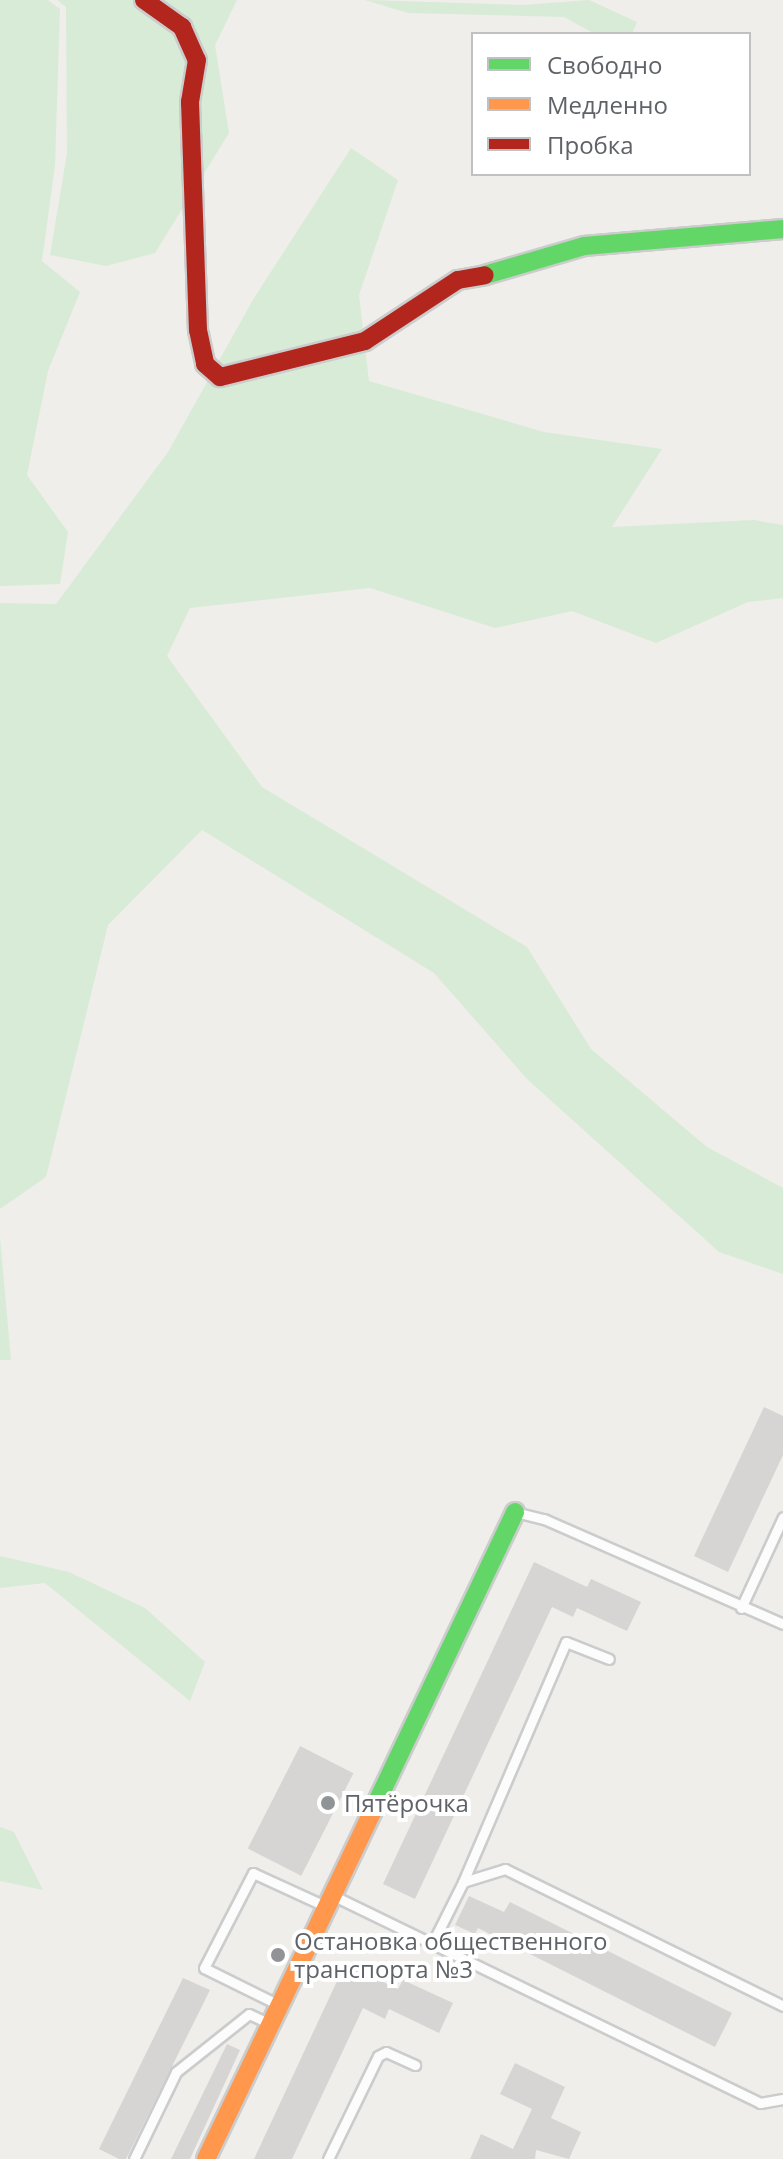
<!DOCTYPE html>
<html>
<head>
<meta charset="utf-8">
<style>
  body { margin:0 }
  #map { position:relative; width:783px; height:2159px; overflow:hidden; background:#efeeea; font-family:"Open Sans",sans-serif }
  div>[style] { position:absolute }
  .green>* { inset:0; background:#d8ebd6 }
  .building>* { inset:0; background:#d6d5d3; transform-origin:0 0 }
  .roads { filter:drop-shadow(2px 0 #cbcccc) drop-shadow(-2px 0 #cbcccc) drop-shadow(0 2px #cbcccc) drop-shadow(0 -2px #cbcccc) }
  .lane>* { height:9px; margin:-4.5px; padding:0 4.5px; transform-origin:4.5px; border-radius:4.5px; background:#fdfcfc }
  .fast>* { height:18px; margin:-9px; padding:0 9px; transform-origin:9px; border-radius:9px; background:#63d668 }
  .slow>* { height:18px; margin:-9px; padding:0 9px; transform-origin:9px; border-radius:9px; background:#ff974d }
  .jam>* { height:18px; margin:-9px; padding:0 9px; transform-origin:9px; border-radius:9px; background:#b3261e }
  .dots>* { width:22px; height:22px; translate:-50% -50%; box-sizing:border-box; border:4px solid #fff; border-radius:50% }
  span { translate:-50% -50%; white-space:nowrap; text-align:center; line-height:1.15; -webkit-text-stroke:8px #fff; paint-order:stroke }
  .poi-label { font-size:24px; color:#5f6368 }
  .left { translate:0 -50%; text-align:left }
  .legend { position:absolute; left:471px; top:32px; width:280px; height:144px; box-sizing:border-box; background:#fff; border:2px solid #bfc1c3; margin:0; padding:10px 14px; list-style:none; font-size:24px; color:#5f6368 }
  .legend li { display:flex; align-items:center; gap:16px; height:40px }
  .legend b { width:40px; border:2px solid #bfc1c3 }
</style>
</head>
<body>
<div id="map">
  <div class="green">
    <div style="clip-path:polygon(0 0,48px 0,60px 9px,55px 165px,42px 261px,80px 292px,48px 371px,27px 475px,68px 532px,60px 584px,0 586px)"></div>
    <div style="clip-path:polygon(57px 0,237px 0,215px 45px,229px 133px,155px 253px,106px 266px,50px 255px,67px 153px,66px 7px)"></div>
    <div style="clip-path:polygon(365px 0,523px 5px,589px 0,637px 22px,632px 34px,595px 34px,564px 17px,408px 13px)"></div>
    <div style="clip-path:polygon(351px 148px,398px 180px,359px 295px,369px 381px,544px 432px,662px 449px,612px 527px,754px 520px,783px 525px,783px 598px,748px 602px,656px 643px,572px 611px,495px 628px,370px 588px,190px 608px,167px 656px,262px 787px,527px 947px,591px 1049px,707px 1147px,783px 1188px,783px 1274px,719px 1252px,527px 1079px,434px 973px,202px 830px,108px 925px,46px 1177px,0 1209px,0 603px,56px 604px,168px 452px,254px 298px)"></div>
    <div style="clip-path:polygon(0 1237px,11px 1360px,0 1360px)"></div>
    <div style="clip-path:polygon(0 1556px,69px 1572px,145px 1608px,205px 1662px,190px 1701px,45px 1583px,0 1588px)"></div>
    <div style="clip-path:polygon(0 1827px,14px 1832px,43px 1890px,0 1881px)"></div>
  </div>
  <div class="building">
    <div style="clip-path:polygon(764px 1407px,783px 1416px,783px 1455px,728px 1572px,694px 1556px)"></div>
    <div style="clip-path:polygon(534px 1562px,587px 1587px,591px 1579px,641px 1602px,627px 1631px,577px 1608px,573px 1617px,552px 1607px,415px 1899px,383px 1884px)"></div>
    <div style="left:300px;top:1746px;width:60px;height:115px;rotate:27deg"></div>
    <div style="clip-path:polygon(469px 1896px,504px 1912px,510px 1902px,732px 2013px,715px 2047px,478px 1928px,475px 1934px,455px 1925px)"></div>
    <div style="clip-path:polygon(345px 1964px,398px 1989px,403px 1980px,453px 2003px,439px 2033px,389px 2009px,385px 2019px,363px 2008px,292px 2159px,254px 2159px)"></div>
    <div style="clip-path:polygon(183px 1978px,210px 1990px,126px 2159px,119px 2159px,99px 2149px)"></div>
    <div style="clip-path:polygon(227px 2044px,240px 2050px,190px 2159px,171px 2159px)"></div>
    <div style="clip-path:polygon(515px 2063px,565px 2087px,551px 2118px,581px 2132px,569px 2159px,536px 2150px,535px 2159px,470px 2159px,481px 2134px,513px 2149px,532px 2109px,500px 2094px)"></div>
  </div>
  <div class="roads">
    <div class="lane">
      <div style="left:515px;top:1512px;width:30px;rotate:14deg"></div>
      <div style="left:544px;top:1519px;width:261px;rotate:23.7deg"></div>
      <div style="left:741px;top:1608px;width:100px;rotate:-65.2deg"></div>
      <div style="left:463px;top:1882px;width:261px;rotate:-66.8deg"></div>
      <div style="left:566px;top:1642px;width:46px;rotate:21.6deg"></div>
      <div style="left:334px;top:1896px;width:474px;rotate:25.9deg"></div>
      <div style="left:760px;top:2103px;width:23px;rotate:-10deg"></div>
      <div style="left:432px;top:1944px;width:69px;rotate:-63.4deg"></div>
      <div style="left:463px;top:1882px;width:44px;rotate:-17.2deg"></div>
      <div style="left:505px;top:1869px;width:310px;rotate:26.2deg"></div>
      <div style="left:277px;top:2004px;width:81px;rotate:-153.7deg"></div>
      <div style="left:204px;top:1968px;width:107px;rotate:-62.7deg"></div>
      <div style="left:253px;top:1873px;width:77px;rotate:24.6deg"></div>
      <div style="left:134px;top:2159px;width:97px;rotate:-64.2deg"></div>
      <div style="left:176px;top:2072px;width:93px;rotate:-38.5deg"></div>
      <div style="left:249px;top:2014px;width:23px;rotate:25deg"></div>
      <div style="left:328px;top:2159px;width:114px;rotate:-64.1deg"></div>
      <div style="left:378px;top:2056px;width:9px;rotate:-27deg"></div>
      <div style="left:386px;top:2052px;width:32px;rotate:24deg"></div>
    </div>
    <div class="fast">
      <div style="left:485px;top:275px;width:103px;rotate:-16.3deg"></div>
      <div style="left:584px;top:246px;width:200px;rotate:-4.9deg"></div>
      <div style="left:373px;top:1810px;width:330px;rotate:-64.5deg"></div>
    </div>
    <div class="slow">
      <div style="left:206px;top:2159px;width:387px;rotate:-64.4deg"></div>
    </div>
    <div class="jam">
      <div style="left:144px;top:0;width:47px;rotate:35.4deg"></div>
      <div style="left:182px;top:27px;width:36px;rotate:66deg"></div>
      <div style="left:197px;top:60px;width:43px;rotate:99.5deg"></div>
      <div style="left:190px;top:102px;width:228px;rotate:88deg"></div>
      <div style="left:198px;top:330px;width:35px;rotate:78deg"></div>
      <div style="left:205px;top:364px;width:20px;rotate:41deg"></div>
      <div style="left:220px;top:377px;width:149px;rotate:-13.9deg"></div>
      <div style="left:365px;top:341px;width:111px;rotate:-33.3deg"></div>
      <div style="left:458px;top:280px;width:27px;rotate:-10deg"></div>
    </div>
  </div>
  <div class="dots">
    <div style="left:328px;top:1803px;background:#919496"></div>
    <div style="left:278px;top:1955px;background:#919496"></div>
  </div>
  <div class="poi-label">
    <span class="left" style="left:344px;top:1803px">Пятёрочка</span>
    <span class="left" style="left:294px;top:1955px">Остановка общественного<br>транспорта №3</span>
  </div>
  <ul class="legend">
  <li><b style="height:10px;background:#63d668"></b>Свободно</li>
  <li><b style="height:10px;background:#ff974d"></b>Медленно</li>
  <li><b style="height:10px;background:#b3261e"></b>Пробка</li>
  </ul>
</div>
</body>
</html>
